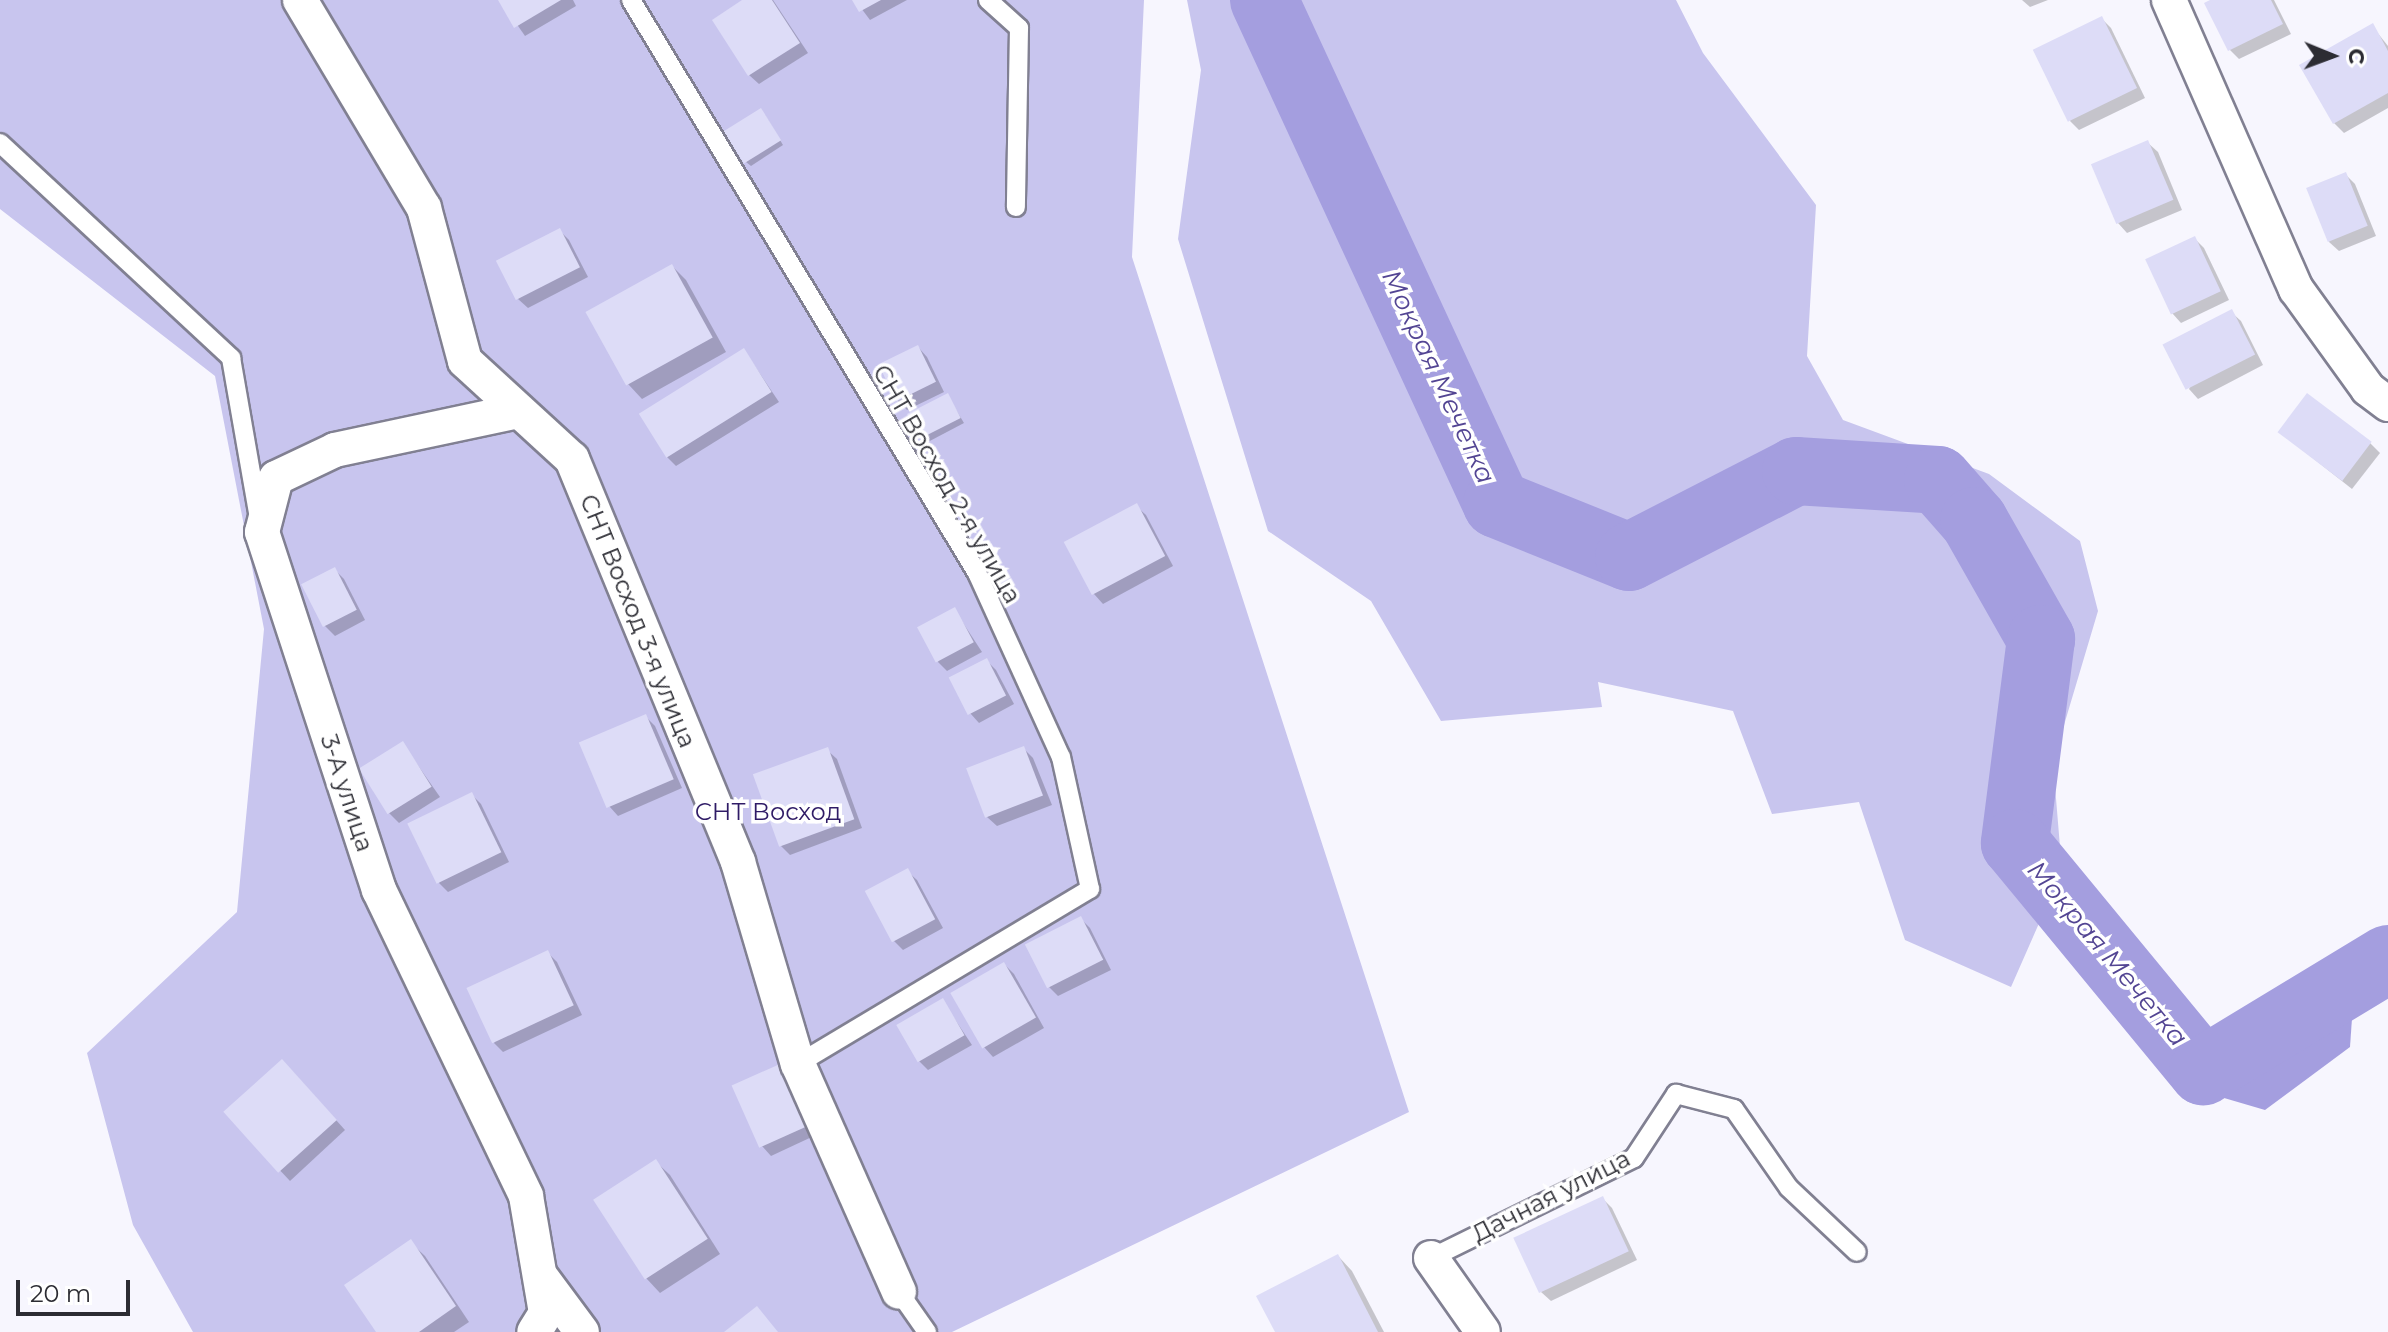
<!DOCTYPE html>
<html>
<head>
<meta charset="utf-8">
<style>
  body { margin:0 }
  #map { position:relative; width:2388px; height:1332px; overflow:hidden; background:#f7f6fe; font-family:Montserrat,sans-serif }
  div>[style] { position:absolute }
  .green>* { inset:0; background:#c8c5ee }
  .water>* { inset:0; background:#a49edf }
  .shadow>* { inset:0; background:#0003 }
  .river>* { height:68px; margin:-34px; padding:0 34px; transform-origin:34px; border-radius:34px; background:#a49edf }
  .building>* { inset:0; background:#dddcf7; transform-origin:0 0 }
  .roads { filter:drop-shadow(2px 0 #818092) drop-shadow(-2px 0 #818092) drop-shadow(0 2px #818092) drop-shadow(0 -2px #818092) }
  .service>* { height:18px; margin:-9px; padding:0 9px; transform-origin:9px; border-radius:9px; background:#fff }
  .minor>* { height:34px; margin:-17px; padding:0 17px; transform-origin:17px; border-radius:17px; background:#fff }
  span { translate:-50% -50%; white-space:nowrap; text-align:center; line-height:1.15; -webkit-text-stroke:7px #fff; paint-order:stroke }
  .street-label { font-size:24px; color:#2c2c33 }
  .park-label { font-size:24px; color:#2f1b66 }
  .water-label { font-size:26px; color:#534593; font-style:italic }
  .north { position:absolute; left:2292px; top:16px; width:80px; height:80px; -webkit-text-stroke:6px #fff; paint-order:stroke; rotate:91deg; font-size:22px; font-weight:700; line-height:32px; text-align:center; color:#2c2c33 }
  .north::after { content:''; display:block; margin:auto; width:28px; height:36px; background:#2c2c33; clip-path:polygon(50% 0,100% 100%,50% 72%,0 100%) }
  .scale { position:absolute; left:16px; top:1280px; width:114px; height:36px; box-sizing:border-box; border:4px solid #2c2c33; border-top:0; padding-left:10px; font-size:24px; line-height:28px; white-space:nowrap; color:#2c2c33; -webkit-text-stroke:6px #fff; paint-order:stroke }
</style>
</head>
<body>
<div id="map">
  <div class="green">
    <div style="clip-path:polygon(0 0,1144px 0,1132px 257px,1409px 1112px,952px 1332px,193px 1332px,133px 1225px,87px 1053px,237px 912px,264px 629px,215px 376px,0 209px)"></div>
    <div style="clip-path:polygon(1187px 0,1676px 0,1703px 53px,1816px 205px,1807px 356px,1843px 420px,1989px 474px,2080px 541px,2098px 611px,2053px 762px,2062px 871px,2011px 987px,1905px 940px,1859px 802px,1772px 814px,1733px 711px,1598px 682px,1602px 707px,1441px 721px,1371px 601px,1268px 531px,1178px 239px,1201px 70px)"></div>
  </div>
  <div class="water">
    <div style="clip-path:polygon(2347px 968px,2355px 975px,2350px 1047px,2265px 1110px,2190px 1088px,2255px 1006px)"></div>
  </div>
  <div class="shadow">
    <div style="clip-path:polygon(500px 0,573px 0,576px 6px,525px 36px)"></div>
    <div style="clip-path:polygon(746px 0,773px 0,808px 53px,759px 84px,749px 75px)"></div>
    <div style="clip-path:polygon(855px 0,907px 0,870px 20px)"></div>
    <div style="clip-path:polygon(2022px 0,2048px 0,2030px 7px)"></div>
    <div style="clip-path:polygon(2214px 0,2274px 0,2291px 34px,2239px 59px,2230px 50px)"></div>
    <div style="clip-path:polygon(2101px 18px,2111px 28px,2145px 98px,2079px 130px,2070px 121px)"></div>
    <div style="clip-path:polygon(2372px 26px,2388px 46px,2388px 108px,2344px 133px,2334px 123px)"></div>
    <div style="clip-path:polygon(765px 115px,783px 145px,751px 166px,746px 162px)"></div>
    <div style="clip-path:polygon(2148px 143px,2158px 152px,2182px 210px,2127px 233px,2118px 223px)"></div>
    <div style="clip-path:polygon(2345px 174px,2355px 184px,2376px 236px,2339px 251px,2329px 242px)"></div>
    <div style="clip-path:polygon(559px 230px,569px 240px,588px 277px,528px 308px,518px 299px)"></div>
    <div style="clip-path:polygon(2195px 239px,2204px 248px,2229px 300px,2181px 323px,2172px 313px,2148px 261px)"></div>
    <div style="clip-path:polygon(672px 266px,686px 280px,726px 352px,642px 399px,628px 384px)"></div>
    <div style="clip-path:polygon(2231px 312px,2241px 321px,2263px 365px,2198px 399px,2189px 389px)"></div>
    <div style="clip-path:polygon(918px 347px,927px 357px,944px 392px,907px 410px,898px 401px)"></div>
    <div style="clip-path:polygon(744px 350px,779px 402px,676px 466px,666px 456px)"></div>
    <div style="clip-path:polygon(947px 395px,964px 423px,926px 443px,922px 439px)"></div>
    <div style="clip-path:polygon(2281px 433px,2370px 443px,2380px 453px,2352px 489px)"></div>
    <div style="clip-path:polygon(1136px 506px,1146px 515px,1173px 566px,1103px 604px,1094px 594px,1066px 543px)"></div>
    <div style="clip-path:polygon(334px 569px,344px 579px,365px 620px,335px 636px,325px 626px,304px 585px)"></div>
    <div style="clip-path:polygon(954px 609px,982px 652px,947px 671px,938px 662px)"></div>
    <div style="clip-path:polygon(986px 660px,996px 670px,1014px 704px,979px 723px,970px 713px,952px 678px)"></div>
    <div style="clip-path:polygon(645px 716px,655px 726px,682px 788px,618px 816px,609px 806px)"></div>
    <div style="clip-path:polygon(403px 744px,440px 797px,399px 823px,389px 813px)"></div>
    <div style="clip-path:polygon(1024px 749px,1033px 758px,1052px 805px,997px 826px,987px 817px)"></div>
    <div style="clip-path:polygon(827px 750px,837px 759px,862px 828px,790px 855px,780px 845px)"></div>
    <div style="clip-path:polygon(472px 795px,481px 804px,509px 862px,448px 892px,439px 883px)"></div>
    <div style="clip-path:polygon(907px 871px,917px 880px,943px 928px,903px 950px,893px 940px)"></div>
    <div style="clip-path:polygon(1081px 919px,1090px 928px,1111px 970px,1058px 996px,1049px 987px)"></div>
    <div style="clip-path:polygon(548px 953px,557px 962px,582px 1015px,503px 1052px,494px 1043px)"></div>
    <div style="clip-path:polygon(1004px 964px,1014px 974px,1044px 1028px,993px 1057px,984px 1047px)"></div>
    <div style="clip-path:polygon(942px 1000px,972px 1045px,928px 1070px,919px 1061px)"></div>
    <div style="clip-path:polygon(780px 1066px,816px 1135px,771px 1156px,762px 1146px)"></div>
    <div style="clip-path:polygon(292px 1071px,345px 1130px,290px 1181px,226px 1113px)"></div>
    <div style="clip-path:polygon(655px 1161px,670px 1175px,720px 1254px,660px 1293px,646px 1278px)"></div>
    <div style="clip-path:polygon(1603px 1199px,1612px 1208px,1637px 1260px,1551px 1301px,1541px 1292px)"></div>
    <div style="clip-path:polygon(410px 1242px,425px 1256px,469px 1322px,454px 1332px,379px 1332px)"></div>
    <div style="clip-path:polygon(1338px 1256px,1352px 1271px,1384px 1332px,1277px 1332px)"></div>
  </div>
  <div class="river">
    <div style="left:1264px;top:0;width:555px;rotate:65.19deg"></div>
    <div style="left:1497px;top:504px;width:142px;rotate:21.9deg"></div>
    <div style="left:1629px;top:557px;width:188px;rotate:-27.2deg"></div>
    <div style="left:1796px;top:471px;width:142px;rotate:3.6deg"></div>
    <div style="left:1938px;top:480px;width:55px;rotate:48.7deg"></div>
    <div style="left:1974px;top:521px;width:136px;rotate:60.4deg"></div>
    <div style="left:2041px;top:639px;width:206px;rotate:97.3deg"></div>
    <div style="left:2015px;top:843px;width:296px;rotate:50.5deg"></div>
    <div style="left:2203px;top:1071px;width:216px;rotate:-31.2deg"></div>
  </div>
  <div class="building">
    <div style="clip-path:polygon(498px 0,561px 0,514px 28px)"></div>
    <div style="clip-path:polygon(742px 0,772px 0,800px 43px,748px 76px,712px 20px)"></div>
    <div style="clip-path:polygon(852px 0,881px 0,859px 12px)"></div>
    <div style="clip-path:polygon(2210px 0,2271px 0,2283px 24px,2228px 51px,2204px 3px)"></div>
    <div style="left:2102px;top:16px;width:80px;height:77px;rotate:64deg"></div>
    <div style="clip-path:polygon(2373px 23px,2388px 51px,2388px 93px,2333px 124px,2299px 65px)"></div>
    <div style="left:761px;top:108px;width:38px;height:44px;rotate:58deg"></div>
    <div style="left:2148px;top:140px;width:65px;height:62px;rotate:67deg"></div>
    <div style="left:2346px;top:172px;width:58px;height:43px;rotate:68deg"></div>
    <div style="left:560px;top:228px;width:44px;height:72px;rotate:63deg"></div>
    <div style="left:2195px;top:236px;width:61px;height:55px;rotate:65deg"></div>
    <div style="left:672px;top:264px;width:84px;height:99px;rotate:61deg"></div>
    <div style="left:2232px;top:309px;width:51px;height:78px;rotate:63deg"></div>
    <div style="left:918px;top:345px;width:41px;height:44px;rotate:64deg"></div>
    <div style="left:744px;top:348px;width:52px;height:124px;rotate:58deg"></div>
    <div style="left:948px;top:393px;width:28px;height:46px;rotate:63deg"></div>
    <div style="left:2307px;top:393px;width:81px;height:49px;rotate:37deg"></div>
    <div style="left:1137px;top:503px;width:60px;height:83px;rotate:62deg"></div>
    <div style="left:335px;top:567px;width:48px;height:38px;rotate:63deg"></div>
    <div style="left:955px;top:607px;width:40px;height:43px;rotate:62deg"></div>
    <div style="left:987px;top:658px;width:42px;height:43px;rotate:63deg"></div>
    <div style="left:646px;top:714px;width:71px;height:73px;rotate:67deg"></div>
    <div style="left:403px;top:741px;width:54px;height:52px;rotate:58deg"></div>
    <div style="left:1024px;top:746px;width:53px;height:62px;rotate:69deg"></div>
    <div style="left:828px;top:747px;width:77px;height:80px;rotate:70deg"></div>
    <div style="left:472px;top:792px;width:67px;height:72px;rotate:64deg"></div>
    <div style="left:908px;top:868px;width:58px;height:49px;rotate:62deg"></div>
    <div style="left:1081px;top:916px;width:49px;height:63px;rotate:63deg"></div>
    <div style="left:548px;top:950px;width:61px;height:90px;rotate:65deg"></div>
    <div style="left:1004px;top:962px;width:64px;height:62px;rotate:60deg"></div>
    <div style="left:943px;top:998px;width:43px;height:54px;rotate:60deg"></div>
    <div style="left:282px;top:1059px;width:82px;height:79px;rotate:48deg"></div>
    <div style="left:780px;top:1064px;width:68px;height:53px;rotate:66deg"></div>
    <div style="left:656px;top:1159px;width:95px;height:75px;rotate:57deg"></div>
    <div style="left:1603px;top:1196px;width:61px;height:99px;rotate:65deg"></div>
    <div style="clip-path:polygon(411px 1239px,456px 1306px,419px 1332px,376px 1332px,344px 1285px)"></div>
    <div style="clip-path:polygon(1338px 1254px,1378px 1332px,1275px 1332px,1256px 1296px)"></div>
    <div style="clip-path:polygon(757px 1306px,778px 1332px,724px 1332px)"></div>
  </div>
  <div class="roads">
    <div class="service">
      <div style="left:631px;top:0;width:669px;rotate:58.87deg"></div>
      <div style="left:977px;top:573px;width:202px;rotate:65.5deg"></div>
      <div style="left:1061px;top:757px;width:135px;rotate:77.6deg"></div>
      <div style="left:1090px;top:889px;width:340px;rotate:149.1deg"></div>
      <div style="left:988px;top:0;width:42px;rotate:42.1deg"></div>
      <div style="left:1019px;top:28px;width:179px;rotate:91deg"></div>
      <div style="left:0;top:143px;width:316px;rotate:42.9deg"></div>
      <div style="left:231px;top:358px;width:157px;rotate:80.1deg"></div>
      <div style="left:1431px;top:1258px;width:226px;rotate:-26.2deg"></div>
      <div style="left:1634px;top:1158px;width:77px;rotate:-56.7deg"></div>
      <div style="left:1676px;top:1094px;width:60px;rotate:14.5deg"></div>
      <div style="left:1734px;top:1109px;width:96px;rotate:55.2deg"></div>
      <div style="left:1789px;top:1188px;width:93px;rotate:43.3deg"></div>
      <div style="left:899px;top:1292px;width:49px;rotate:55deg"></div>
    </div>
    <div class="minor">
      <div style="left:300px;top:0;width:242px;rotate:59.2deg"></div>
      <div style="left:424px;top:208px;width:158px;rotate:75deg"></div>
      <div style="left:465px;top:361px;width:145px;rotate:42.5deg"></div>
      <div style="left:572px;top:459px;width:436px;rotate:67.6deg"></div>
      <div style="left:738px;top:862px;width:211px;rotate:73.5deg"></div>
      <div style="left:798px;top:1064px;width:249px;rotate:66.1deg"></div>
      <div style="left:2169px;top:0;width:316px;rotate:66.3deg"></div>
      <div style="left:2296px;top:289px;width:123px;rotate:54.2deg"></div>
      <div style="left:2368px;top:389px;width:25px;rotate:37deg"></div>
      <div style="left:518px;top:411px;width:187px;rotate:168deg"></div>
      <div style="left:335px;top:450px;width:65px;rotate:154.6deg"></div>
      <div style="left:276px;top:478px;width:56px;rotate:104.5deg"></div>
      <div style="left:262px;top:532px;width:377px;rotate:71.9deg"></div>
      <div style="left:379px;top:890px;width:339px;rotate:64.3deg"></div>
      <div style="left:526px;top:1196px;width:119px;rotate:80.3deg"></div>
      <div style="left:546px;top:1313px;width:22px;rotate:122deg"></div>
      <div style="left:1431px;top:1258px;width:90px;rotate:54.9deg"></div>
      <div style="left:542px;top:1278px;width:67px;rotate:53.5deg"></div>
    </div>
  </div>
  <div class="street-label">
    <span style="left:947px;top:484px;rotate:60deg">СНТ Восход 2-я улица</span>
    <span style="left:638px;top:621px;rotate:68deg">СНТ Восход 3-я улица</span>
    <span style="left:347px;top:793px;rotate:72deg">3-А улица</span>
    <span style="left:1551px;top:1196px;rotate:-27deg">Дачная улица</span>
  </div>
  <div class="park-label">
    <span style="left:768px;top:812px">СНТ Восход</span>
  </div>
  <div class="water-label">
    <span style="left:1438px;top:377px;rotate:65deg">Мокрая Мечетка</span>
    <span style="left:2107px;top:954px;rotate:50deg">Мокрая Мечетка</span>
  </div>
  <div class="north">С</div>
  <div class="scale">20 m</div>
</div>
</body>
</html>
